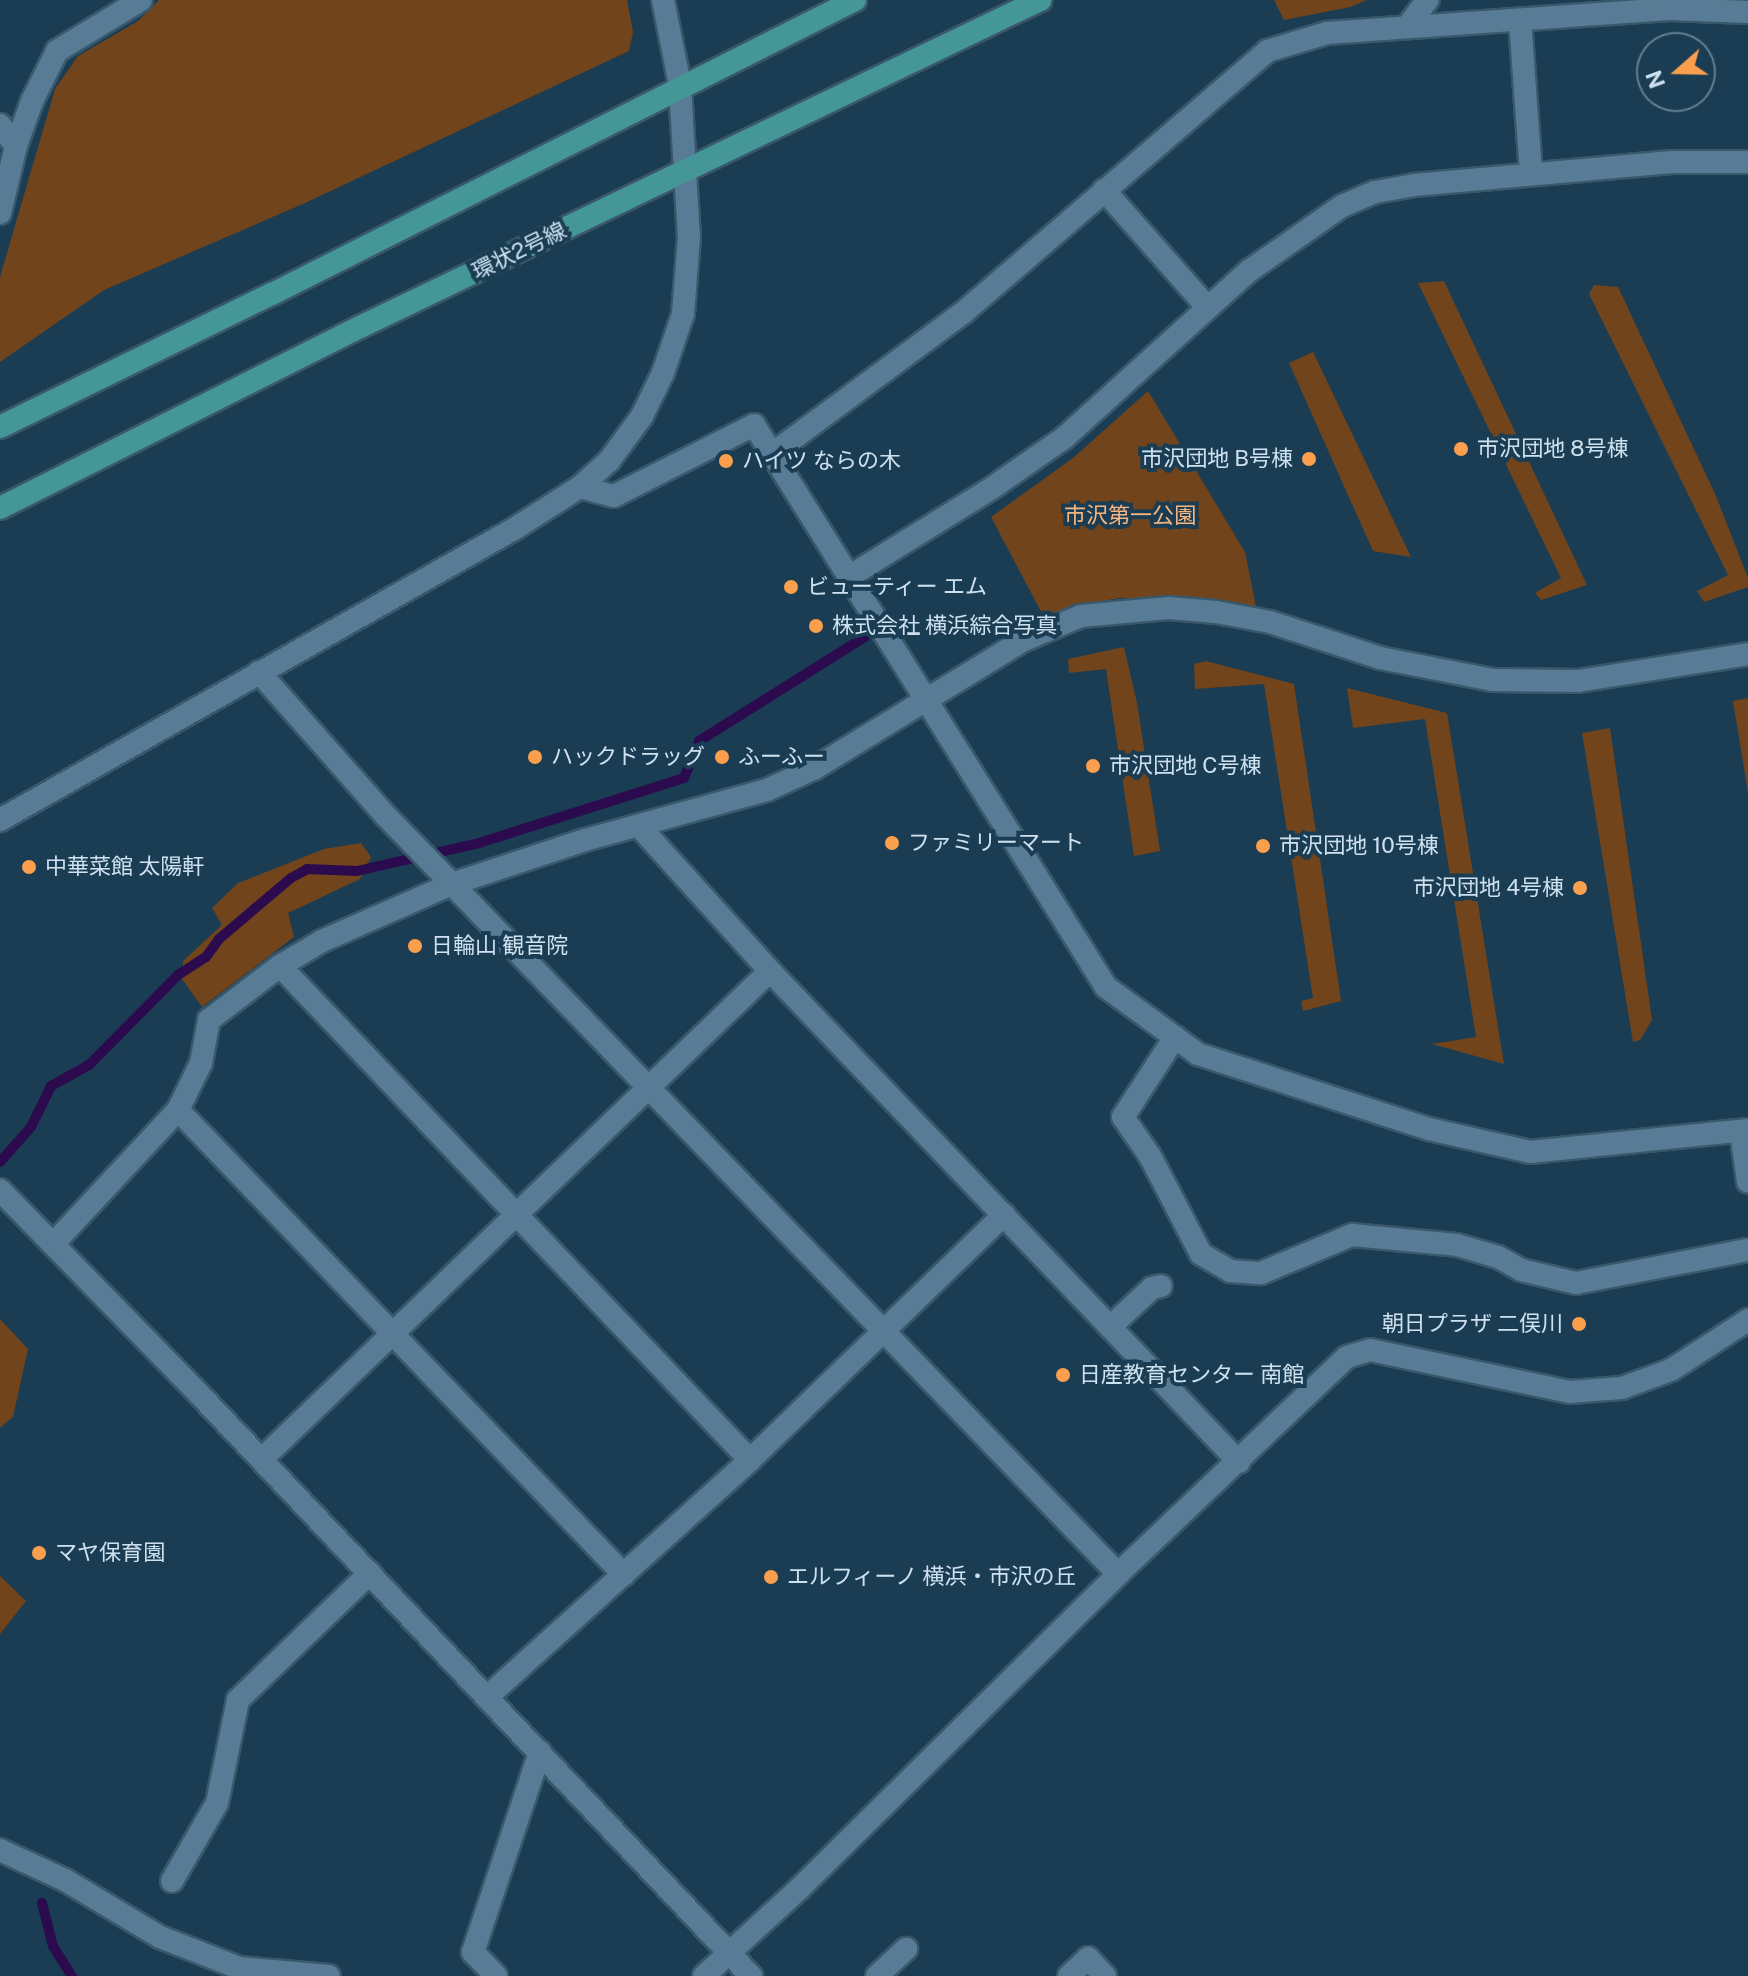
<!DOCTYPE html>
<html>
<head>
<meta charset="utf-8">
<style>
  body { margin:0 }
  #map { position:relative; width:1748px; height:1976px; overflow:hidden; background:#1a3d54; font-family:"Public Sans","Noto Sans JP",sans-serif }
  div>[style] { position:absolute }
  .green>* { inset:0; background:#71441b }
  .stream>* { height:10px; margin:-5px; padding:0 5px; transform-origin:5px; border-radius:5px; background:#2b0a4e }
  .roads { filter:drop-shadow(2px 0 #3a586b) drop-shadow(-2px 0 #3a586b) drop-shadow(0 2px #3a586b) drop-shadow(0 -2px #3a586b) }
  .minor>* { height:22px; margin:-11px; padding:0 11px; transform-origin:11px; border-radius:11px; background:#597c96 }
  .tertiary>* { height:22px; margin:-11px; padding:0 11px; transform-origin:11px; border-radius:11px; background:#597c96 }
  .primary>* { height:22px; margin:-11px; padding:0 11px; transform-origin:11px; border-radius:11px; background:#459797 }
  .dots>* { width:22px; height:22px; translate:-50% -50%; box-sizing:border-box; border:4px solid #1a3d54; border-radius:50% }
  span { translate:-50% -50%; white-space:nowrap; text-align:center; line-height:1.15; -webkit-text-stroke:8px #1a3d54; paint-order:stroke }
  .street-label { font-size:22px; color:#cee1ef }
  .poi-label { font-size:22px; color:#cee1ef }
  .left { translate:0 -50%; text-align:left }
  .right { translate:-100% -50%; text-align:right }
  .park-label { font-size:22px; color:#f6b57f }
  .north { position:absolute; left:1636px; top:32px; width:80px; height:80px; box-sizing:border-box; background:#1a3d54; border:2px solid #627f92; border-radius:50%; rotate:250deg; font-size:22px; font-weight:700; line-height:32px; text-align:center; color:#cee1ef }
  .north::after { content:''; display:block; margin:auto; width:28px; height:36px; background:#fa9f4e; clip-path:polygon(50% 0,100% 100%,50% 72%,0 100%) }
</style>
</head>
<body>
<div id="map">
  <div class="green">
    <div style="clip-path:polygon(159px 0,627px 0,633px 32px,629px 51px,305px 203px,104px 290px,0 362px,0 277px,55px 89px,78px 56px,138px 21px)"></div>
    <div style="clip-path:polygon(1274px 0,1367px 0,1350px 7px,1284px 20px)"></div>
    <div style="clip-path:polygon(1444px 281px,1587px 585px,1541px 600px,1535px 593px,1561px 578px,1418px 283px)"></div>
    <div style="clip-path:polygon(1594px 285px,1618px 287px,1716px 496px,1748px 578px,1748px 587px,1704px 602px,1697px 591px,1728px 575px,1589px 294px)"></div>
    <div style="clip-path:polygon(1313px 352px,1411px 557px,1373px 551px,1289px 363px)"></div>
    <div style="clip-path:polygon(1148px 391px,1245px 552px,1256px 607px,1166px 598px,1120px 598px,1084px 604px,1046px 621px,991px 517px,1073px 458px)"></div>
    <div style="clip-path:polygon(1124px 647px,1137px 703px,1160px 851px,1134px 856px,1106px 669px,1069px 673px,1068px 659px)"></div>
    <div style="clip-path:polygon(1206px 661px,1294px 684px,1341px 1001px,1303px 1011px,1301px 1001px,1313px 998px,1264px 684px,1195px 689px,1194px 664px)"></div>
    <div style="clip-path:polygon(1347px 688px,1447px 713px,1504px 1064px,1432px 1044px,1476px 1037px,1425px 719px,1353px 728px)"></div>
    <div style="clip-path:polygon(1748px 698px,1748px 793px,1733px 701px)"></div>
    <div style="clip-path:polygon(1610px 728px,1652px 1020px,1640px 1040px,1633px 1042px,1582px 733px)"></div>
    <div style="clip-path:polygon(361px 843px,371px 857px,360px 879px,288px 913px,294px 937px,202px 1007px,182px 979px,183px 961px,222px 925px,212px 908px,238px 883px,324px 849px)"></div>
    <div style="clip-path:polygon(0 1319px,28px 1349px,13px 1417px,0 1428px)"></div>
    <div style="clip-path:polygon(0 1576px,26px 1601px,0 1634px)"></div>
  </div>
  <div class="stream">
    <div style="left:0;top:1162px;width:47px;rotate:-48.5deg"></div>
    <div style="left:31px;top:1127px;width:46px;rotate:-64deg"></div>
    <div style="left:51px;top:1086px;width:43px;rotate:-28.9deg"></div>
    <div style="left:89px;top:1065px;width:127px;rotate:-45.3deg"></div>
    <div style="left:178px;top:975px;width:33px;rotate:-33deg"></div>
    <div style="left:206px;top:957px;width:22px;rotate:-54deg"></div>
    <div style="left:219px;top:939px;width:94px;rotate:-40.3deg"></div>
    <div style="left:291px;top:878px;width:18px;rotate:-29deg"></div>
    <div style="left:307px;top:869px;width:50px;rotate:2.3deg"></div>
    <div style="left:357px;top:871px;width:125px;rotate:-12.9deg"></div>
    <div style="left:479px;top:843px;width:215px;rotate:-17.6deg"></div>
    <div style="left:684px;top:778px;width:40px;rotate:-68deg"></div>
    <div style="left:699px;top:741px;width:196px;rotate:-32.1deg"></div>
    <div style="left:42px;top:1903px;width:44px;rotate:75.7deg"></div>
    <div style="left:53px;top:1946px;width:36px;rotate:58deg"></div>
  </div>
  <div class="roads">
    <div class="minor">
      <div style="left:1520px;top:20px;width:154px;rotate:85.9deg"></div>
      <div style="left:1407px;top:27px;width:34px;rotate:-53deg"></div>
      <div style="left:0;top:125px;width:26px;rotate:53deg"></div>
      <div style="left:1104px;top:190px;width:157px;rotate:48.6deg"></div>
      <div style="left:0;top:213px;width:69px;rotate:-76.6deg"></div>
      <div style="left:16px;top:146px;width:48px;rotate:-70.4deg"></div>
      <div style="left:32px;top:101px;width:56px;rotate:-63.4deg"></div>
      <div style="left:57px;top:51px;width:98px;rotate:-31.3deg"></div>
      <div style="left:772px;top:454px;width:239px;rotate:-36.5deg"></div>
      <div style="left:964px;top:312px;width:400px;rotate:-40.7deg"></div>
      <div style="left:1267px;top:51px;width:63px;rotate:-16.7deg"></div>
      <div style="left:1327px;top:33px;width:343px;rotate:-4deg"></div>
      <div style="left:1669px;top:9px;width:79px;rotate:2.2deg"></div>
      <div style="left:580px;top:487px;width:35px;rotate:15deg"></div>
      <div style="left:614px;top:496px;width:157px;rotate:-26.9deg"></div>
      <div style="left:754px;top:425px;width:663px;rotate:57.94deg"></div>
      <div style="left:1106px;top:987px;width:114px;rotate:36.1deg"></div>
      <div style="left:1198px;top:1054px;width:243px;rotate:18deg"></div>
      <div style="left:1429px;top:1129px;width:104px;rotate:12.8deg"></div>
      <div style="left:1530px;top:1152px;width:219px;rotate:-5.8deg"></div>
      <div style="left:850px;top:576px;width:167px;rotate:-31.8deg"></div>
      <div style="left:992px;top:488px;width:88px;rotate:-34.8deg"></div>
      <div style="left:1064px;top:438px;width:249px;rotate:-42.1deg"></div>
      <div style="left:1249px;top:271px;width:113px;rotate:-35deg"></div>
      <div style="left:1342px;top:206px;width:36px;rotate:-23deg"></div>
      <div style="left:1375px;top:192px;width:40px;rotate:-10deg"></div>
      <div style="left:1414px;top:185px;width:259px;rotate:-5.1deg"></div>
      <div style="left:1672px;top:162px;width:76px"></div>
      <div style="left:639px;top:826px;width:195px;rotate:47.9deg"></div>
      <div style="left:770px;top:971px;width:679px;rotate:46.31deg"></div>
      <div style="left:280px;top:966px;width:682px;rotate:46.43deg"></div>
      <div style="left:1175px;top:1037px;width:95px;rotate:123deg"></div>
      <div style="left:1123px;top:1117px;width:47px;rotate:55.3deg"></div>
      <div style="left:1150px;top:1156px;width:110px;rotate:62.5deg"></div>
      <div style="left:1201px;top:1254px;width:34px;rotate:30deg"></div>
      <div style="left:1230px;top:1271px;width:31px;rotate:4deg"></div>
      <div style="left:1261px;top:1273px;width:99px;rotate:-22.7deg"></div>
      <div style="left:1352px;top:1235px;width:105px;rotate:5.4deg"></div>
      <div style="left:1457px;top:1245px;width:43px;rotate:16.3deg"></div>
      <div style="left:1498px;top:1257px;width:26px;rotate:29deg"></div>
      <div style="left:1521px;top:1270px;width:57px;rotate:13.3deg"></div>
      <div style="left:1576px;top:1283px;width:175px;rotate:-10.9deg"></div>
      <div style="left:178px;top:1110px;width:644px;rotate:46.19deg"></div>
      <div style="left:1741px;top:1131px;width:51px;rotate:82.2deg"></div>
      <div style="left:0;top:1190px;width:286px;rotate:45.7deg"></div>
      <div style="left:200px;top:1395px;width:801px;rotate:46.52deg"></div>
      <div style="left:55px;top:1242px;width:180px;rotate:-47deg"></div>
      <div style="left:178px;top:1110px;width:52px;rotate:-63.9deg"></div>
      <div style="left:201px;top:1063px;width:44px;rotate:-79.5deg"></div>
      <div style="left:209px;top:1020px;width:89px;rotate:-37.3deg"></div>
      <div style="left:280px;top:966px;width:49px;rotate:-30.8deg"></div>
      <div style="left:322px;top:941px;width:142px;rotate:-23.7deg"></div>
      <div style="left:452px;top:884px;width:959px;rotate:46.01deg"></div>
      <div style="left:1110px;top:1327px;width:57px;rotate:-42.9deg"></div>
      <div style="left:1152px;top:1288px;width:9px;rotate:-13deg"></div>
      <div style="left:262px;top:1459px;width:704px;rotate:-43.85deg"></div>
      <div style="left:487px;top:1697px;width:354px;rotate:-42deg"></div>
      <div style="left:750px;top:1460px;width:353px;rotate:-44deg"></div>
      <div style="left:0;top:1850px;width:72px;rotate:24.8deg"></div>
      <div style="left:65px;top:1880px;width:111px;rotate:31deg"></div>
      <div style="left:160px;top:1937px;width:85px;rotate:21.4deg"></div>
      <div style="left:239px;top:1968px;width:90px;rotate:5.1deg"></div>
      <div style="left:172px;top:1881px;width:90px;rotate:-60deg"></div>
      <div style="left:217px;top:1803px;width:105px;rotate:-78.5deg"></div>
      <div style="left:238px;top:1700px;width:183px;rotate:-43.9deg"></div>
      <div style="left:496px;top:1976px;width:33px;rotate:-134deg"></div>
      <div style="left:473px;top:1952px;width:211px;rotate:-71.5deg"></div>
      <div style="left:704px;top:1976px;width:130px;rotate:-42.5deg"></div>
      <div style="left:800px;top:1888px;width:447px;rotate:-44.6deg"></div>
      <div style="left:1118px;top:1574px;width:315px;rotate:-43.5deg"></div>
      <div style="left:1347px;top:1357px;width:24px;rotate:-17deg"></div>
      <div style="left:1370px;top:1350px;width:203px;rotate:11.9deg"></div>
      <div style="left:1569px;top:1392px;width:53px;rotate:-4.3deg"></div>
      <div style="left:1622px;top:1388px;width:52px;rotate:-20.2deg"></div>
      <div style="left:1671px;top:1370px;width:92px;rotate:-33deg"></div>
      <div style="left:877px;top:1976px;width:40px;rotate:-43deg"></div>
      <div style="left:1069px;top:1976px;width:26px;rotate:-43deg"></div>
      <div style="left:1088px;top:1958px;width:25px;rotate:47deg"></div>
    </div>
    <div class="tertiary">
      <div style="left:259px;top:672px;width:191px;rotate:48.6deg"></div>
      <div style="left:385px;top:815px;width:96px;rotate:45.8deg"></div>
      <div style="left:452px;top:884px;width:140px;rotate:-18.3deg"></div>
      <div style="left:585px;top:840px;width:189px;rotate:-15.4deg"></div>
      <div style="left:767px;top:790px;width:53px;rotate:-24.6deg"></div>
      <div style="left:815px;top:768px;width:245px;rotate:-31.5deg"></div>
      <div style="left:1024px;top:640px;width:62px;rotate:-22.8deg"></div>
      <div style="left:1081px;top:616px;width:88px;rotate:-5.2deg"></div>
      <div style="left:1169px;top:608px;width:47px;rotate:4.9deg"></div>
      <div style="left:1216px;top:612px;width:55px;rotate:10.5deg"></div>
      <div style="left:1270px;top:622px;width:116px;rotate:18.1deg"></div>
      <div style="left:1380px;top:658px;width:115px;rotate:11deg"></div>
      <div style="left:1493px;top:680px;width:85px;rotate:0.7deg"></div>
      <div style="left:1578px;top:681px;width:172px;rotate:-9deg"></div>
      <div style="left:0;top:820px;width:591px;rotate:-29.52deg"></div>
      <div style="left:514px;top:529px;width:78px;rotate:-32.5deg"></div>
      <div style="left:580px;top:487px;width:39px;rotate:-42deg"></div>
      <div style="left:609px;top:461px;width:56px;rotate:-53.7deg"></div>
      <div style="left:642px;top:416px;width:48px;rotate:-64deg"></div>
      <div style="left:663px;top:373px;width:62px;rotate:-71.3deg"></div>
      <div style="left:683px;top:314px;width:76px;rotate:-85.5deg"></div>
      <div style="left:689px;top:238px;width:153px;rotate:-93.4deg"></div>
      <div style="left:680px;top:85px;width:87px;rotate:-101.3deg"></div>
    </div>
    <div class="primary">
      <div style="left:0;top:427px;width:303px;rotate:-26.1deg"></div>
      <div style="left:272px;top:294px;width:653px;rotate:-26.76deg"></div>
      <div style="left:0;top:508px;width:403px;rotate:-26.7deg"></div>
      <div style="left:360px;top:327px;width:755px;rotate:-25.68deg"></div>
    </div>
  </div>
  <div class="dots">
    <div style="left:1461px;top:449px;background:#fa9f4e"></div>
    <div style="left:1309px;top:459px;background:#fa9f4e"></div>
    <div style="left:726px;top:461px;background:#fa9f4e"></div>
    <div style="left:791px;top:587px;background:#fa9f4e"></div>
    <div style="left:816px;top:626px;background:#fa9f4e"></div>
    <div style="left:535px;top:757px;background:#fa9f4e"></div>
    <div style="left:722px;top:757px;background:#fa9f4e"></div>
    <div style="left:1093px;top:766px;background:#fa9f4e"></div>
    <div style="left:892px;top:843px;background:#fa9f4e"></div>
    <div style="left:1263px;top:846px;background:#fa9f4e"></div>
    <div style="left:29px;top:867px;background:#fa9f4e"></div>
    <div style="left:1580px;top:888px;background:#fa9f4e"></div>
    <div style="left:415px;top:946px;background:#fa9f4e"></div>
    <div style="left:1579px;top:1324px;background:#fa9f4e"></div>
    <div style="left:1063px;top:1375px;background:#fa9f4e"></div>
    <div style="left:39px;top:1553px;background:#fa9f4e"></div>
    <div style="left:771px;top:1577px;background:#fa9f4e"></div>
  </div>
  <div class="street-label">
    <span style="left:519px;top:251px;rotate:-26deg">環状2号線</span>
  </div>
  <div class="poi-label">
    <span class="left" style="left:1477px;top:449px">市沢団地 8号棟</span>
    <span class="right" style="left:1293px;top:459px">市沢団地 B号棟</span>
    <span class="left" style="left:742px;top:461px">ハイツ ならの木</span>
    <span class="left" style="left:807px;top:587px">ビューティー エム</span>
    <span class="left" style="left:832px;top:626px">株式会社 横浜綜合写真</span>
    <span class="left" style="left:551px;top:757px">ハックドラッグ</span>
    <span class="left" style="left:738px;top:757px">ふーふー</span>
    <span class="left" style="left:1109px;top:766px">市沢団地 C号棟</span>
    <span class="left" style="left:908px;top:843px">ファミリーマート</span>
    <span class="left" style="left:1279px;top:846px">市沢団地 10号棟</span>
    <span class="left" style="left:45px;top:867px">中華菜館 太陽軒</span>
    <span class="right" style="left:1564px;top:888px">市沢団地 4号棟</span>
    <span class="left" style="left:431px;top:946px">日輪山 観音院</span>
    <span class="right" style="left:1563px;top:1324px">朝日プラザ 二俣川</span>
    <span class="left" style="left:1079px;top:1375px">日産教育センター 南館</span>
    <span class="left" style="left:55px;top:1553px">マヤ保育園</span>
    <span class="left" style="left:787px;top:1577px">エルフィーノ 横浜・市沢の丘</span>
  </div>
  <div class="park-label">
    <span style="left:1130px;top:516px">市沢第一公園</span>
  </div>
  <div class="north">N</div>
</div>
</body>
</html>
